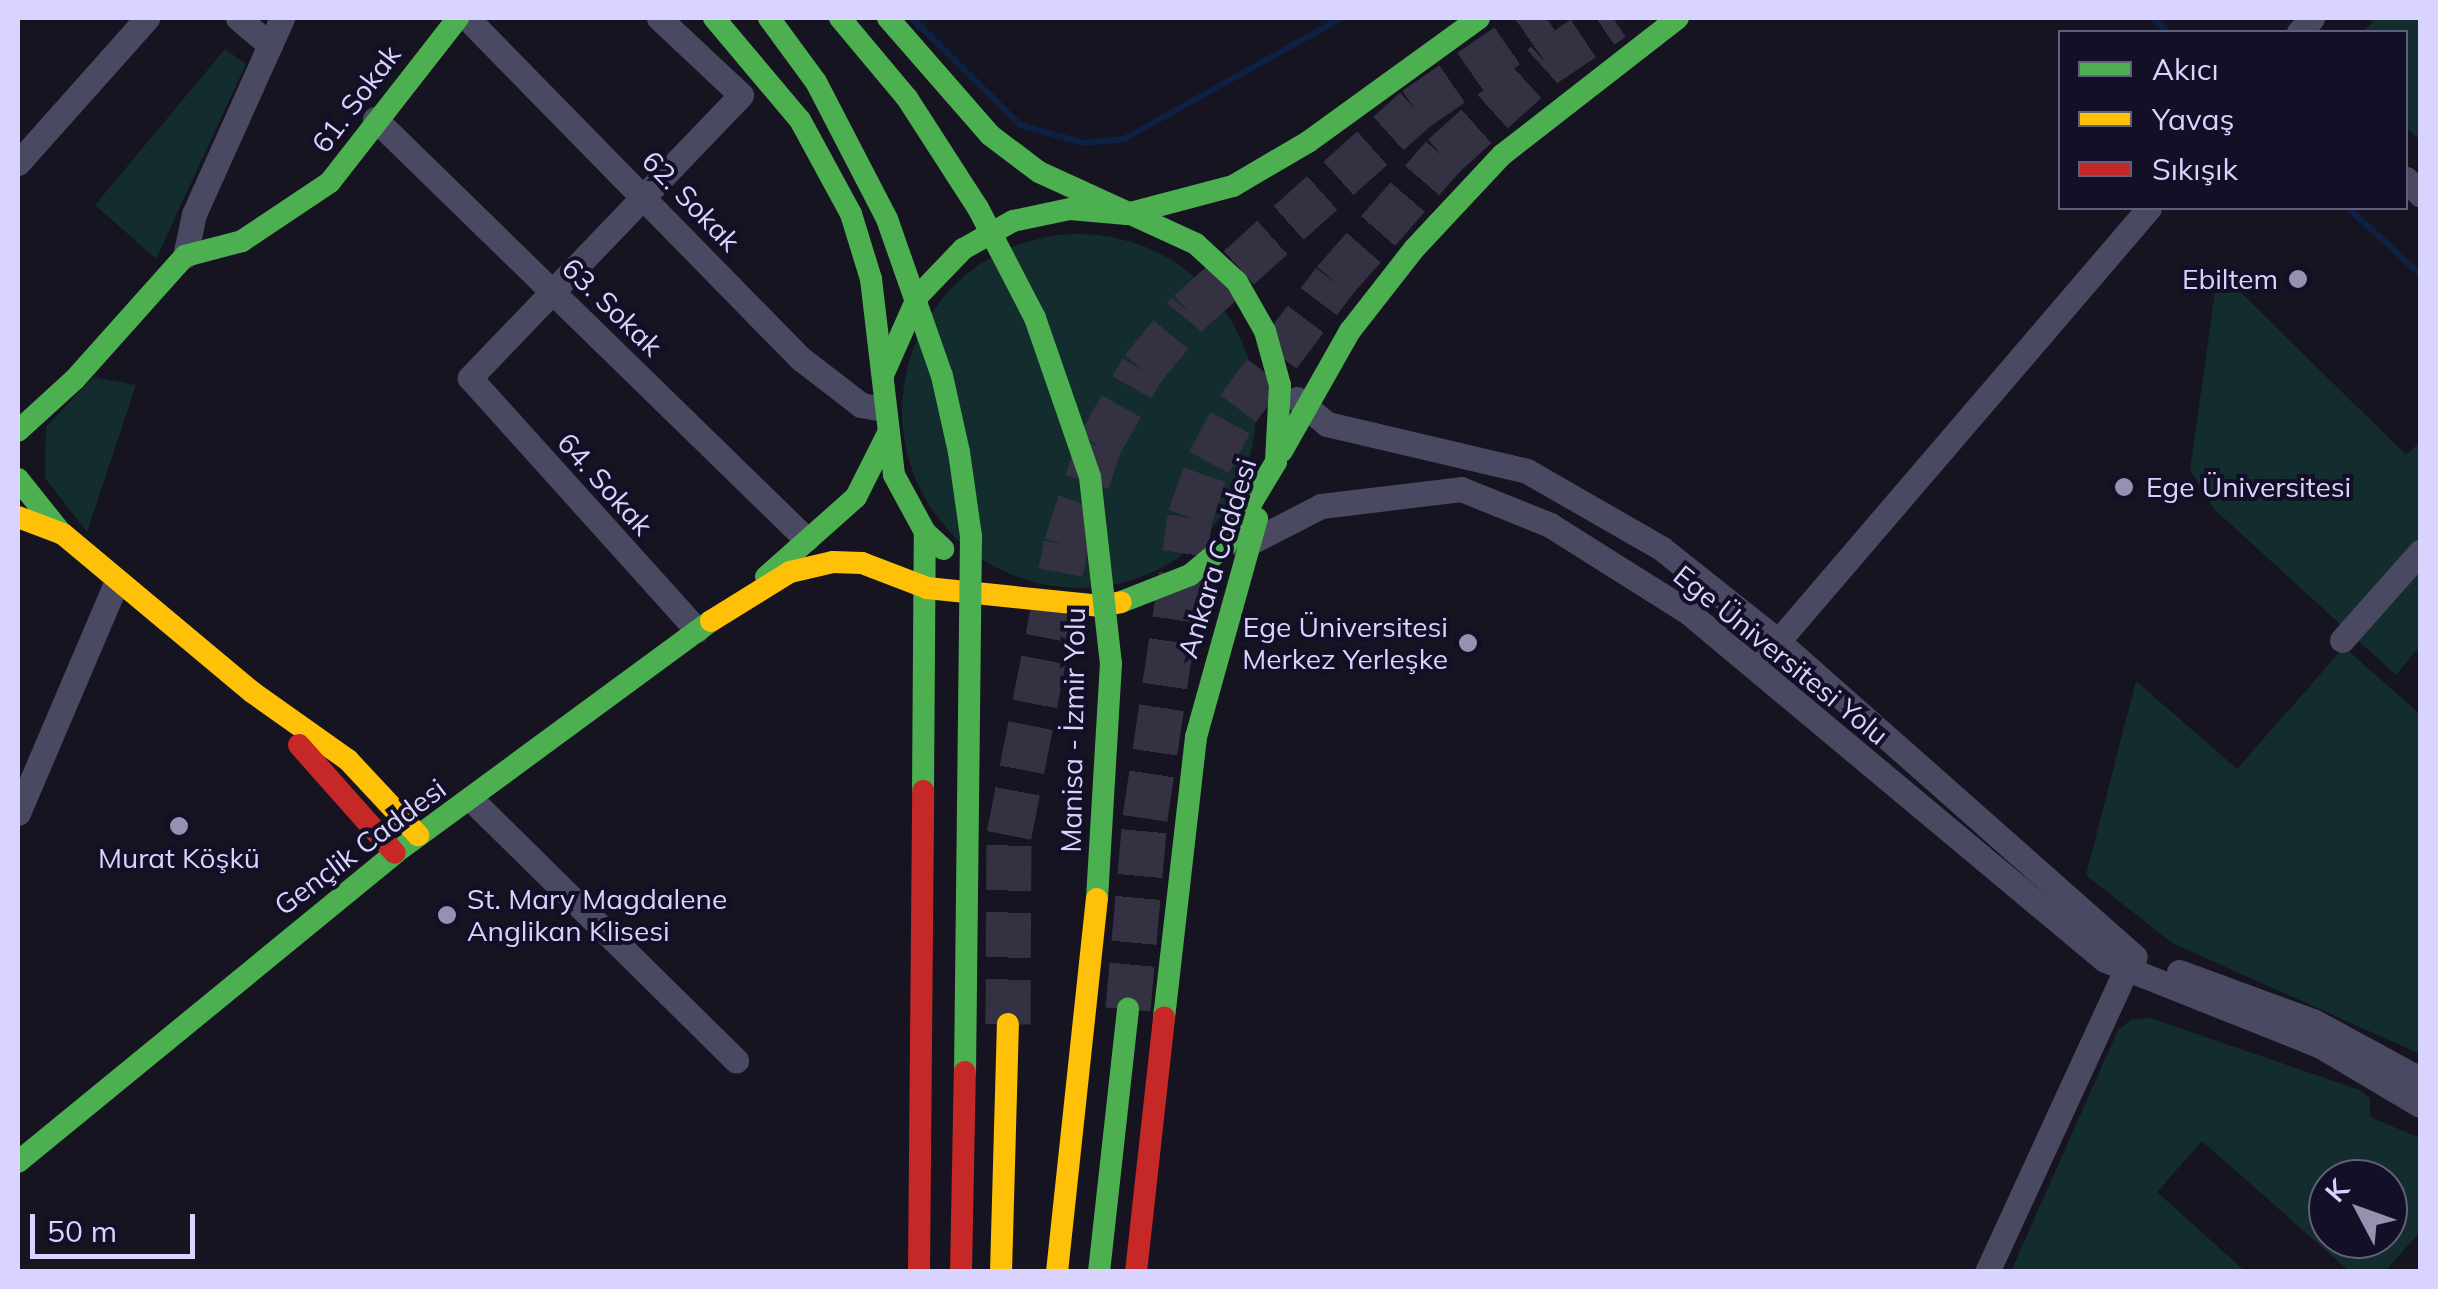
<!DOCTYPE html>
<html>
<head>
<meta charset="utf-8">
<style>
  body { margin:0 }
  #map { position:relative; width:2438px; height:1289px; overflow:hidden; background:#161421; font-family:Mulish,sans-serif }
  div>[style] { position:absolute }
  .green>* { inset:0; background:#132c2d }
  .round { border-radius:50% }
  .stream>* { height:6px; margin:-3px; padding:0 3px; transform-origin:3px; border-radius:3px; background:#0d2144 }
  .highway-tunnel>* { height:45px; margin-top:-22.5px; transform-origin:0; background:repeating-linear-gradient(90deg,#333142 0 45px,transparent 0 67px) }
  .street>* { height:25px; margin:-12.5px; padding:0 12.5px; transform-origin:12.5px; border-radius:12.5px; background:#4a4962 }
  .fast>* { height:22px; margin:-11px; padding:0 11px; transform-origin:11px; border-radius:11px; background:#4caf50 }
  .slow>* { height:22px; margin:-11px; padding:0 11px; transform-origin:11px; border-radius:11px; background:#ffc107 }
  .jam>* { height:22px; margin:-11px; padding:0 11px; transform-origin:11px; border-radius:11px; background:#c62828 }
  .fast-bridge>* { height:22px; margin:-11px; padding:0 11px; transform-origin:11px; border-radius:11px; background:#4caf50 }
  .slow-bridge>* { height:22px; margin:-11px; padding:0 11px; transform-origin:11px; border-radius:11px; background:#ffc107 }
  .jam-bridge>* { height:22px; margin:-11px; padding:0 11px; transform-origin:11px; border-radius:11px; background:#c62828 }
  .dots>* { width:28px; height:28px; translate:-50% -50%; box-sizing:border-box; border:5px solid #130f26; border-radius:50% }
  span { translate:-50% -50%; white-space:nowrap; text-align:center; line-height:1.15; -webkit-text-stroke:8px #130f26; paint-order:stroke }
  .street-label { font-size:28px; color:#d9d4ff }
  .poi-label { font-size:28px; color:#d9d4ff }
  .right { translate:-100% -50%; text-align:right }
  .left { translate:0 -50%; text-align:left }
  .frame { position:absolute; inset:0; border:20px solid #d9d4ff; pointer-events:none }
  .legend { position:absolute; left:2058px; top:30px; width:350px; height:180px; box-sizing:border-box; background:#130f26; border:2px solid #625e7d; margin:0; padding:12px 18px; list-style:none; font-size:30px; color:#d9d4ff }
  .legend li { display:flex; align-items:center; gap:20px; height:50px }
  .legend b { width:50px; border:2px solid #625e7d }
  .north { position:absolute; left:2308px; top:1159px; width:100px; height:100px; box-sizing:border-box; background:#130f26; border:2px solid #625e7d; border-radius:50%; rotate:311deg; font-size:28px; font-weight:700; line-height:40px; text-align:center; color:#d9d4ff }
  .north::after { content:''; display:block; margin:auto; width:35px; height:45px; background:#9591b1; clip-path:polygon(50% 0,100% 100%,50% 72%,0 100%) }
  .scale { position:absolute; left:30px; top:1214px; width:165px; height:45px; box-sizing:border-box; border:5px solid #d9d4ff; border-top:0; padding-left:12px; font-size:30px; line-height:35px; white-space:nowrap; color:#d9d4ff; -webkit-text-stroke:8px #130f26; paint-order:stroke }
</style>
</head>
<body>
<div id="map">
  <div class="green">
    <div style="clip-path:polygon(2376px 18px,2420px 18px,2420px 140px,2406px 127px,2406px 32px,2363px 32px)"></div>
    <div style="clip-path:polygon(225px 49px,246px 64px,156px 259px,95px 205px)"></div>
    <div class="round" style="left:902px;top:234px;width:354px;height:354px"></div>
    <div style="clip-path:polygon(2218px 270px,2406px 455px,2420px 442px,2420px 646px,2396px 675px,2215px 510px,2190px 470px)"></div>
    <div style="clip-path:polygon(93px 377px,136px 385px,87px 532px,45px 478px,46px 427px)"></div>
    <div style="clip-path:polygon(2344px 647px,2420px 714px,2420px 1054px,2172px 943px,2086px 875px,2136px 681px,2237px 769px)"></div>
    <div style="clip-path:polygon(evenodd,2150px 1018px,2360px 1090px,2370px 1098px,2370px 1117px,2420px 1138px,2420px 1232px,2385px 1271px,2349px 1271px,2202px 1141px,2157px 1192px,2245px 1271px,2011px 1271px,2118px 1030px,2132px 1019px,2150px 1018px,2328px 1179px,2388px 1179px,2388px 1239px,2328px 1239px,2328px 1179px)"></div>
  </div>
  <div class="stream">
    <div style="left:912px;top:18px;width:152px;rotate:44.7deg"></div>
    <div style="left:1020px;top:125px;width:66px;rotate:15.7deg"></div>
    <div style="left:1084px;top:143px;width:40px;rotate:-5.7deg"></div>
    <div style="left:1124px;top:139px;width:248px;rotate:-29.1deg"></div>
    <div style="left:2153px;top:18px;width:20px;rotate:45deg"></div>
    <div style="left:2348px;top:208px;width:98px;rotate:42.5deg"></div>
  </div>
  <div class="highway-tunnel">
    <div style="left:1128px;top:1009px;width:192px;rotate:-84.9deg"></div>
    <div style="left:1145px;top:818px;width:304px;rotate:-81.5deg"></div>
    <div style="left:1190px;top:517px;width:58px;rotate:-70.9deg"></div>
    <div style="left:1209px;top:462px;width:61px;rotate:-61.8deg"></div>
    <div style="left:1238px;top:408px;width:159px;rotate:-52.9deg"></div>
    <div style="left:1334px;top:281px;width:166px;rotate:-48.9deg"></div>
    <div style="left:1443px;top:156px;width:139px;rotate:-42.1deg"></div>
    <div style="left:1546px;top:63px;width:81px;rotate:-33.9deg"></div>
    <div style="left:1008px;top:1024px;width:189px;rotate:-89.7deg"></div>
    <div style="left:1009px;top:835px;width:296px;rotate:-78.9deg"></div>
    <div style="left:1066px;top:545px;width:105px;rotate:-71.7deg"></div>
    <div style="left:1099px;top:445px;width:87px;rotate:-60.5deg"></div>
    <div style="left:1142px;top:369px;width:74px;rotate:-50.5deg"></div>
    <div style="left:1189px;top:312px;width:304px;rotate:-41.9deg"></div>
    <div style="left:1415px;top:109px;width:160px;rotate:-34.6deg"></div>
  </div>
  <div class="street">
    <div style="left:238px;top:18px;width:42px;rotate:40.2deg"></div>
    <div style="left:467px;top:18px;width:476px;rotate:45.6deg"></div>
    <div style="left:800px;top:358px;width:77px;rotate:37.6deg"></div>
    <div style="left:861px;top:405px;width:22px;rotate:10deg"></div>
    <div style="left:659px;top:18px;width:112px;rotate:43.2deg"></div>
    <div style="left:741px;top:95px;width:392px;rotate:133.8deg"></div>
    <div style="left:470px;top:378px;width:339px;rotate:48deg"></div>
    <div style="left:2299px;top:32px;width:19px;rotate:-47deg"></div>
    <div style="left:375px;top:119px;width:602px;rotate:44.26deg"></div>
    <div style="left:18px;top:163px;width:194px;rotate:-48.3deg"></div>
    <div style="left:2406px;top:179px;width:21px;rotate:47deg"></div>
    <div style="left:185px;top:256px;width:43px;rotate:-77.9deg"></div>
    <div style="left:194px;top:214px;width:215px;rotate:-65.8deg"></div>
    <div style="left:1297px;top:399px;width:39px;rotate:40deg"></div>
    <div style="left:1327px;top:424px;width:205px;rotate:13.2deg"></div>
    <div style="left:1527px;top:471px;width:155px;rotate:29.9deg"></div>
    <div style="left:1661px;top:548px;width:151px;rotate:38.5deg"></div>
    <div style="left:1779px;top:642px;width:475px;rotate:41.5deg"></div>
    <div style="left:1243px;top:546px;width:88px;rotate:-27.1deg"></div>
    <div style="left:1321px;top:506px;width:141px;rotate:-6.9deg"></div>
    <div style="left:1461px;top:489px;width:96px;rotate:22deg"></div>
    <div style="left:1550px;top:525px;width:163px;rotate:32.2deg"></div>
    <div style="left:1688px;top:612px;width:543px;rotate:39.85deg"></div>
    <div style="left:2105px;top:960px;width:230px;rotate:21.7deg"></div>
    <div style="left:2319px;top:1045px;width:117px;rotate:30.7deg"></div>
    <div style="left:2342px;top:640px;width:118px;rotate:-48.4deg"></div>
    <div style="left:1768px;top:653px;width:586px;rotate:-49.43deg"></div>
    <div style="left:472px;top:800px;width:371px;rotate:44.6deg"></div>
    <div style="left:18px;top:813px;width:252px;rotate:-66.9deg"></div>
    <div style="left:2179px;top:972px;width:143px;rotate:20.1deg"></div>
    <div style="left:2313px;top:1021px;width:122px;rotate:28.5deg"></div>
    <div style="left:1987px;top:1272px;width:332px;rotate:-65.3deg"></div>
    <div style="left:2126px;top:970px;width:11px;rotate:-105deg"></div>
  </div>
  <div class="fast">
    <div style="left:714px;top:18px;width:133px;rotate:49.9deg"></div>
    <div style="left:800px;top:120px;width:107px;rotate:61.5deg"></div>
    <div style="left:851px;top:214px;width:68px;rotate:72.9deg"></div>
    <div style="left:871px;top:279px;width:197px;rotate:83.3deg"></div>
    <div style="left:894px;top:475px;width:65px;rotate:61.5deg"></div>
    <div style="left:925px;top:532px;width:25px;rotate:43deg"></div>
    <div style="left:888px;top:18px;width:155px;rotate:48.9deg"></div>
    <div style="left:990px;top:135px;width:61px;rotate:37.1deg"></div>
    <div style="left:1039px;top:172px;width:173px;rotate:24.6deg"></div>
    <div style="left:1196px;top:244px;width:56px;rotate:42.8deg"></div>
    <div style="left:1237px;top:282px;width:56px;rotate:60.3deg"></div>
    <div style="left:1265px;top:331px;width:56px;rotate:74.5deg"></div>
    <div style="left:1280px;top:385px;width:77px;rotate:93deg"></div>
    <div style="left:1276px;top:462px;width:97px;rotate:121.1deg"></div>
    <div style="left:1226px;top:545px;width:47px;rotate:140.2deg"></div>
    <div style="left:1190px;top:575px;width:74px;rotate:158.6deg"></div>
    <div style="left:883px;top:375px;width:86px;rotate:-66.1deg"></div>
    <div style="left:918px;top:296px;width:65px;rotate:-46.2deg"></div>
    <div style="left:963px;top:249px;width:57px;rotate:-29.2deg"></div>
    <div style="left:1013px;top:221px;width:58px;rotate:-11.9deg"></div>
    <div style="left:1070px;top:209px;width:57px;rotate:5deg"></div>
    <div style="left:1127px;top:214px;width:110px;rotate:-14.8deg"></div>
    <div style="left:1233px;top:186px;width:87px;rotate:-30.4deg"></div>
    <div style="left:1308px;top:142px;width:211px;rotate:-35.9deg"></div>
    <div style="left:18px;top:431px;width:77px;rotate:-42.4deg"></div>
    <div style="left:75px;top:379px;width:165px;rotate:-48.2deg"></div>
    <div style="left:185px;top:256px;width:59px;rotate:-14.7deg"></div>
    <div style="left:242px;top:241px;width:106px;rotate:-33.8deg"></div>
    <div style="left:330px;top:182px;width:208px;rotate:-52deg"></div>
    <div style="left:1282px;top:451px;width:138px;rotate:-60.5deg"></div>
    <div style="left:1350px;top:331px;width:104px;rotate:-52deg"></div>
    <div style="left:1414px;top:249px;width:129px;rotate:-46.9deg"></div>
    <div style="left:1502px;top:155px;width:223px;rotate:-37.9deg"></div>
    <div style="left:18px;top:479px;width:70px;rotate:51.3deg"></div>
    <div style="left:766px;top:577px;width:120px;rotate:-41.6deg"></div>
    <div style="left:856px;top:497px;width:69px;rotate:-63.4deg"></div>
    <div style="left:923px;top:791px;width:259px;rotate:-89.6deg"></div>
    <div style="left:1164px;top:1018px;width:283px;rotate:-83.5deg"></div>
    <div style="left:1196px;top:737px;width:227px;rotate:-74.4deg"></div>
    <div style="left:18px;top:1162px;width:487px;rotate:-39.3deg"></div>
    <div style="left:395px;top:853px;width:392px;rotate:-36.3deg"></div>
    <div style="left:1099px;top:1272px;width:265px;rotate:-83.7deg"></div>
  </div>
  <div class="slow">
    <div style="left:18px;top:517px;width:48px;rotate:20.7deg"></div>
    <div style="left:63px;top:534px;width:246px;rotate:39.9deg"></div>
    <div style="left:252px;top:692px;width:118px;rotate:35.3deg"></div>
    <div style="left:348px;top:760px;width:103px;rotate:47deg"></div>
    <div style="left:711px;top:621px;width:93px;rotate:-31.8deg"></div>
    <div style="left:790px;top:572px;width:44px;rotate:-13.1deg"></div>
    <div style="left:833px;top:562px;width:29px;rotate:2deg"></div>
    <div style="left:862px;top:563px;width:70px;rotate:21deg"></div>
    <div style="left:927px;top:588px;width:175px;rotate:5.9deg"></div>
    <div style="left:1101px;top:606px;width:20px;rotate:-11deg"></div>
    <div style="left:1001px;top:1272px;width:248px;rotate:-88.4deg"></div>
  </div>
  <div class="jam">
    <div style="left:299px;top:745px;width:144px;rotate:48.4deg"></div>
    <div style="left:919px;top:1272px;width:481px;rotate:-89.5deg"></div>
    <div style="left:1136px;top:1272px;width:256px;rotate:-83.7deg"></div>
  </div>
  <div class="fast-bridge">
    <div style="left:769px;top:18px;width:79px;rotate:53.7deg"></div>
    <div style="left:816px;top:82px;width:154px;rotate:62.6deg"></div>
    <div style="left:887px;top:219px;width:166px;rotate:70.7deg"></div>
    <div style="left:942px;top:376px;width:78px;rotate:77.4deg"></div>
    <div style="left:959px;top:452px;width:85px;rotate:81.9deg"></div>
    <div style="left:971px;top:536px;width:536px;rotate:90.64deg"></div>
    <div style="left:840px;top:18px;width:104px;rotate:50.1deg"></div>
    <div style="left:907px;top:98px;width:131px;rotate:57.2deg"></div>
    <div style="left:978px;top:208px;width:124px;rotate:62.6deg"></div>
    <div style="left:1035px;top:318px;width:168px;rotate:70.9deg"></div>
    <div style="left:1090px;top:477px;width:187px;rotate:83.6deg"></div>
    <div style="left:1111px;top:663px;width:236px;rotate:93.4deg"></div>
  </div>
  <div class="slow-bridge">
    <div style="left:1057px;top:1272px;width:375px;rotate:-83.9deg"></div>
  </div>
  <div class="jam-bridge">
    <div style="left:961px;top:1272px;width:200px;rotate:-88.9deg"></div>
  </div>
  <div class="dots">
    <div style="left:2298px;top:279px;background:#9591b1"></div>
    <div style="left:2124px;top:487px;background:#9591b1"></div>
    <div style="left:1468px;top:643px;background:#9591b1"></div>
    <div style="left:179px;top:826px;background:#9591b1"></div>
    <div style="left:447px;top:915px;background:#9591b1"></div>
  </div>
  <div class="street-label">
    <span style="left:356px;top:99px;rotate:-53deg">61. Sokak</span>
    <span style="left:691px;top:201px;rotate:46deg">62. Sokak</span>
    <span style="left:612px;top:307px;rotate:44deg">63. Sokak</span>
    <span style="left:605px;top:484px;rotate:48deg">64. Sokak</span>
    <span style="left:1217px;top:558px;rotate:-73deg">Ankara Caddesi</span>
    <span style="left:1781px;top:655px;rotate:39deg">Ege Üniversitesi Yolu</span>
    <span style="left:1073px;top:730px;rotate:-89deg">Manisa - İzmir Yolu</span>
    <span style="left:360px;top:847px;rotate:-37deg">Gençlik Caddesi</span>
  </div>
  <div class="poi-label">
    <span class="right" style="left:2278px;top:279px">Ebiltem</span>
    <span class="left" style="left:2146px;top:487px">Ege Üniversitesi</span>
    <span class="right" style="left:1448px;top:643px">Ege Üniversitesi<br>Merkez Yerleşke</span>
    <span style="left:179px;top:858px">Murat Köşkü</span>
    <span class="left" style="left:467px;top:915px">St. Mary Magdalene<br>Anglikan Klisesi</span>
  </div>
  <div class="frame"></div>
  <ul class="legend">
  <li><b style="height:12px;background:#4caf50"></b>Akıcı</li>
  <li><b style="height:12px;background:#ffc107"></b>Yavaş</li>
  <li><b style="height:12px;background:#c62828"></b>Sıkışık</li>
  </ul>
  <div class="north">K</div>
  <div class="scale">50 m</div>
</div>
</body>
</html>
